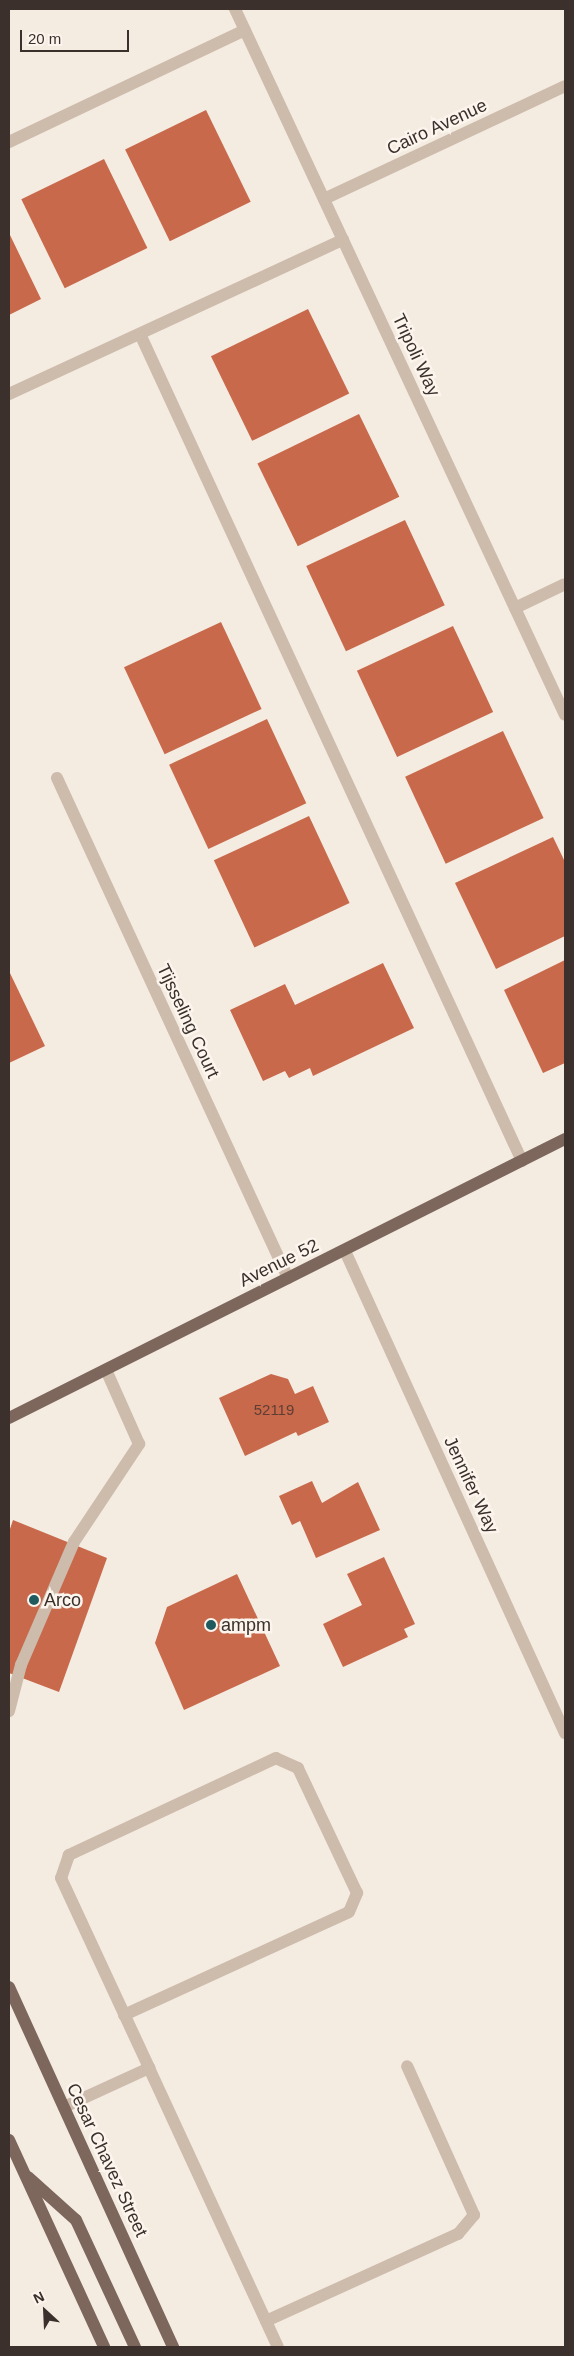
<!DOCTYPE html>
<html>
<head>
<meta charset="utf-8">
<style>
  body { margin:0 }
  #map { position:relative; width:574px; height:2356px; overflow:hidden; background:#f4ebe1; font-family:Helvetica,sans-serif }
  div>[style] { position:absolute }
  .building>* { inset:0; background:#c8694b; transform-origin:0 0 }
  .minor>* { height:12px; margin:-6px; padding:0 6px; transform-origin:6px; border-radius:6px; background:#cdbbac }
  .major>* { height:12px; margin:-6px; padding:0 6px; transform-origin:6px; border-radius:6px; background:#7d675c }
  .dots>* { width:14px; height:14px; translate:-50% -50%; box-sizing:border-box; border:2px solid #fbf5ee; border-radius:50% }
  span { translate:-50% -50%; white-space:nowrap; text-align:center; line-height:1.15; -webkit-text-stroke:5px #fbf5ee; paint-order:stroke }
  .number-label { font-size:15px; color:#5e3e33 }
  .number-label span { -webkit-text-stroke-width:0 }
  .street-label { font-size:18px; color:#3b302b }
  .poi-label { font-size:18px; color:#3b302b }
  .left { translate:0 -50%; text-align:left }
  .frame { position:absolute; inset:0; border:10px solid #3b302b; pointer-events:none }
  .north { position:absolute; left:20px; top:2286px; width:50px; height:50px; -webkit-text-stroke:4px #fbf5ee; paint-order:stroke; rotate:335deg; font-size:14px; font-weight:700; line-height:20px; text-align:center; color:#3b302b }
  .north::after { content:''; display:block; margin:auto; width:18px; height:22px; background:#3b302b; clip-path:polygon(50% 0,100% 100%,50% 72%,0 100%) }
  .scale { position:absolute; left:20px; top:30px; width:109px; height:22px; box-sizing:border-box; border:2px solid #3b302b; border-top:0; padding-left:6px; font-size:15px; line-height:18px; white-space:nowrap; color:#3b302b; -webkit-text-stroke:4px #fbf5ee; paint-order:stroke }
</style>
</head>
<body>
<div id="map">
  <div class="building">
    <div style="left:206px;top:110px;width:102px;height:90px;rotate:64deg"></div>
    <div style="left:104px;top:159px;width:99px;height:92px;rotate:64deg"></div>
    <div style="clip-path:polygon(9px 233px,41px 299px,9px 315px)"></div>
    <div style="left:308px;top:309px;width:94px;height:108px;rotate:64deg"></div>
    <div style="left:359px;top:414px;width:92px;height:113px;rotate:64deg"></div>
    <div style="left:405px;top:520px;width:94px;height:109px;rotate:65deg"></div>
    <div style="left:221px;top:622px;width:96px;height:107px;rotate:65deg"></div>
    <div style="left:453px;top:626px;width:95px;height:106px;rotate:65deg"></div>
    <div style="left:267px;top:719px;width:93px;height:108px;rotate:65deg"></div>
    <div style="left:503px;top:731px;width:96px;height:108px;rotate:65deg"></div>
    <div style="left:309px;top:816px;width:96px;height:105px;rotate:65deg"></div>
    <div style="clip-path:polygon(553px 837px,565px 862px,565px 936px,496px 969px,455px 883px)"></div>
    <div style="clip-path:polygon(565px 960px,565px 1063px,543px 1073px,504px 990px)"></div>
    <div style="clip-path:polygon(383px 963px,414px 1028px,313px 1076px,310px 1068px,289px 1078px,285px 1071px,263px 1081px,230px 1010px,285px 984px,295px 1005px)"></div>
    <div style="clip-path:polygon(9px 971px,45px 1046px,9px 1063px)"></div>
    <div style="clip-path:polygon(271px 1374px,288px 1379px,295px 1394px,313px 1386px,329px 1422px,298px 1436px,296px 1432px,245px 1456px,219px 1398px)"></div>
    <div style="clip-path:polygon(312px 1481px,322px 1503px,358px 1482px,380px 1530px,316px 1558px,300px 1521px,292px 1525px,279px 1496px)"></div>
    <div style="clip-path:polygon(13px 1520px,107px 1558px,59px 1692px,9px 1673px,9px 1532px)"></div>
    <div style="clip-path:polygon(384px 1557px,415px 1624px,404px 1629px,408px 1637px,343px 1667px,323px 1624px,362px 1605px,347px 1574px)"></div>
    <div style="clip-path:polygon(237px 1574px,280px 1666px,184px 1710px,155px 1643px,167px 1607px)"></div>
  </div>
  <div class="minor">
    <div style="left:235px;top:9px;width:779px;rotate:64.95deg"></div>
    <div style="left:9px;top:142px;width:261px;rotate:-25.4deg"></div>
    <div style="left:324px;top:199px;width:266px;rotate:-25.1deg"></div>
    <div style="left:140px;top:334px;width:911px;rotate:65.21deg"></div>
    <div style="left:9px;top:394px;width:368px;rotate:-24.8deg"></div>
    <div style="left:515px;top:608px;width:55px;rotate:-25.6deg"></div>
    <div style="left:57px;top:778px;width:551px;rotate:65.2deg"></div>
    <div style="left:345px;top:1251px;width:530px;rotate:65.47deg"></div>
    <div style="left:9px;top:1711px;width:48px;rotate:-75.4deg"></div>
    <div style="left:21px;top:1665px;width:134px;rotate:-66.7deg"></div>
    <div style="left:74px;top:1542px;width:118px;rotate:-56.4deg"></div>
    <div style="left:139px;top:1444px;width:81px;rotate:-114deg"></div>
    <div style="left:124px;top:2015px;width:247px;rotate:-24.6deg"></div>
    <div style="left:349px;top:1912px;width:21px;rotate:-67deg"></div>
    <div style="left:357px;top:1893px;width:138px;rotate:-115.3deg"></div>
    <div style="left:298px;top:1768px;width:24px;rotate:-156deg"></div>
    <div style="left:276px;top:1758px;width:229px;rotate:154.9deg"></div>
    <div style="left:69px;top:1855px;width:24px;rotate:109deg"></div>
    <div style="left:61px;top:1878px;width:209px;rotate:65.1deg"></div>
    <div style="left:64px;top:2107px;width:94px;rotate:-24.6deg"></div>
    <div style="left:149px;top:2068px;width:307px;rotate:65.2deg"></div>
    <div style="left:266px;top:2321px;width:211px;rotate:-24.4deg"></div>
    <div style="left:458px;top:2234px;width:25px;rotate:-50deg"></div>
    <div style="left:474px;top:2215px;width:163px;rotate:-114.2deg"></div>
  </div>
  <div class="major">
    <div style="left:9px;top:1418px;width:622px;rotate:-26.65deg"></div>
    <div style="left:9px;top:1987px;width:396px;rotate:65.5deg"></div>
    <div style="left:9px;top:2140px;width:228px;rotate:65.3deg"></div>
    <div style="left:28px;top:2177px;width:64px;rotate:41.9deg"></div>
    <div style="left:76px;top:2220px;width:140px;rotate:65.1deg"></div>
  </div>
  <div class="dots">
    <div style="left:34px;top:1600px;background:#1f5a5e"></div>
    <div style="left:211px;top:1625px;background:#1f5a5e"></div>
  </div>
  <div class="number-label">
    <span style="left:274px;top:1410px">52119</span>
  </div>
  <div class="street-label">
    <span style="left:437px;top:127px;rotate:-25deg">Cairo Avenue</span>
    <span style="left:416px;top:355px;rotate:65deg">Tripoli Way</span>
    <span style="left:188px;top:1021px;rotate:65deg">Tijsseling Court</span>
    <span style="left:279px;top:1263px;rotate:-26deg">Avenue 52</span>
    <span style="left:471px;top:1485px;rotate:65deg">Jennifer Way</span>
    <span style="left:107px;top:2160px;rotate:65deg">Cesar Chavez Street</span>
  </div>
  <div class="poi-label">
    <span class="left" style="left:44px;top:1600px">Arco</span>
    <span class="left" style="left:221px;top:1625px">ampm</span>
  </div>
  <div class="frame"></div>
  <div class="north">N</div>
  <div class="scale">20 m</div>
</div>
</body>
</html>
